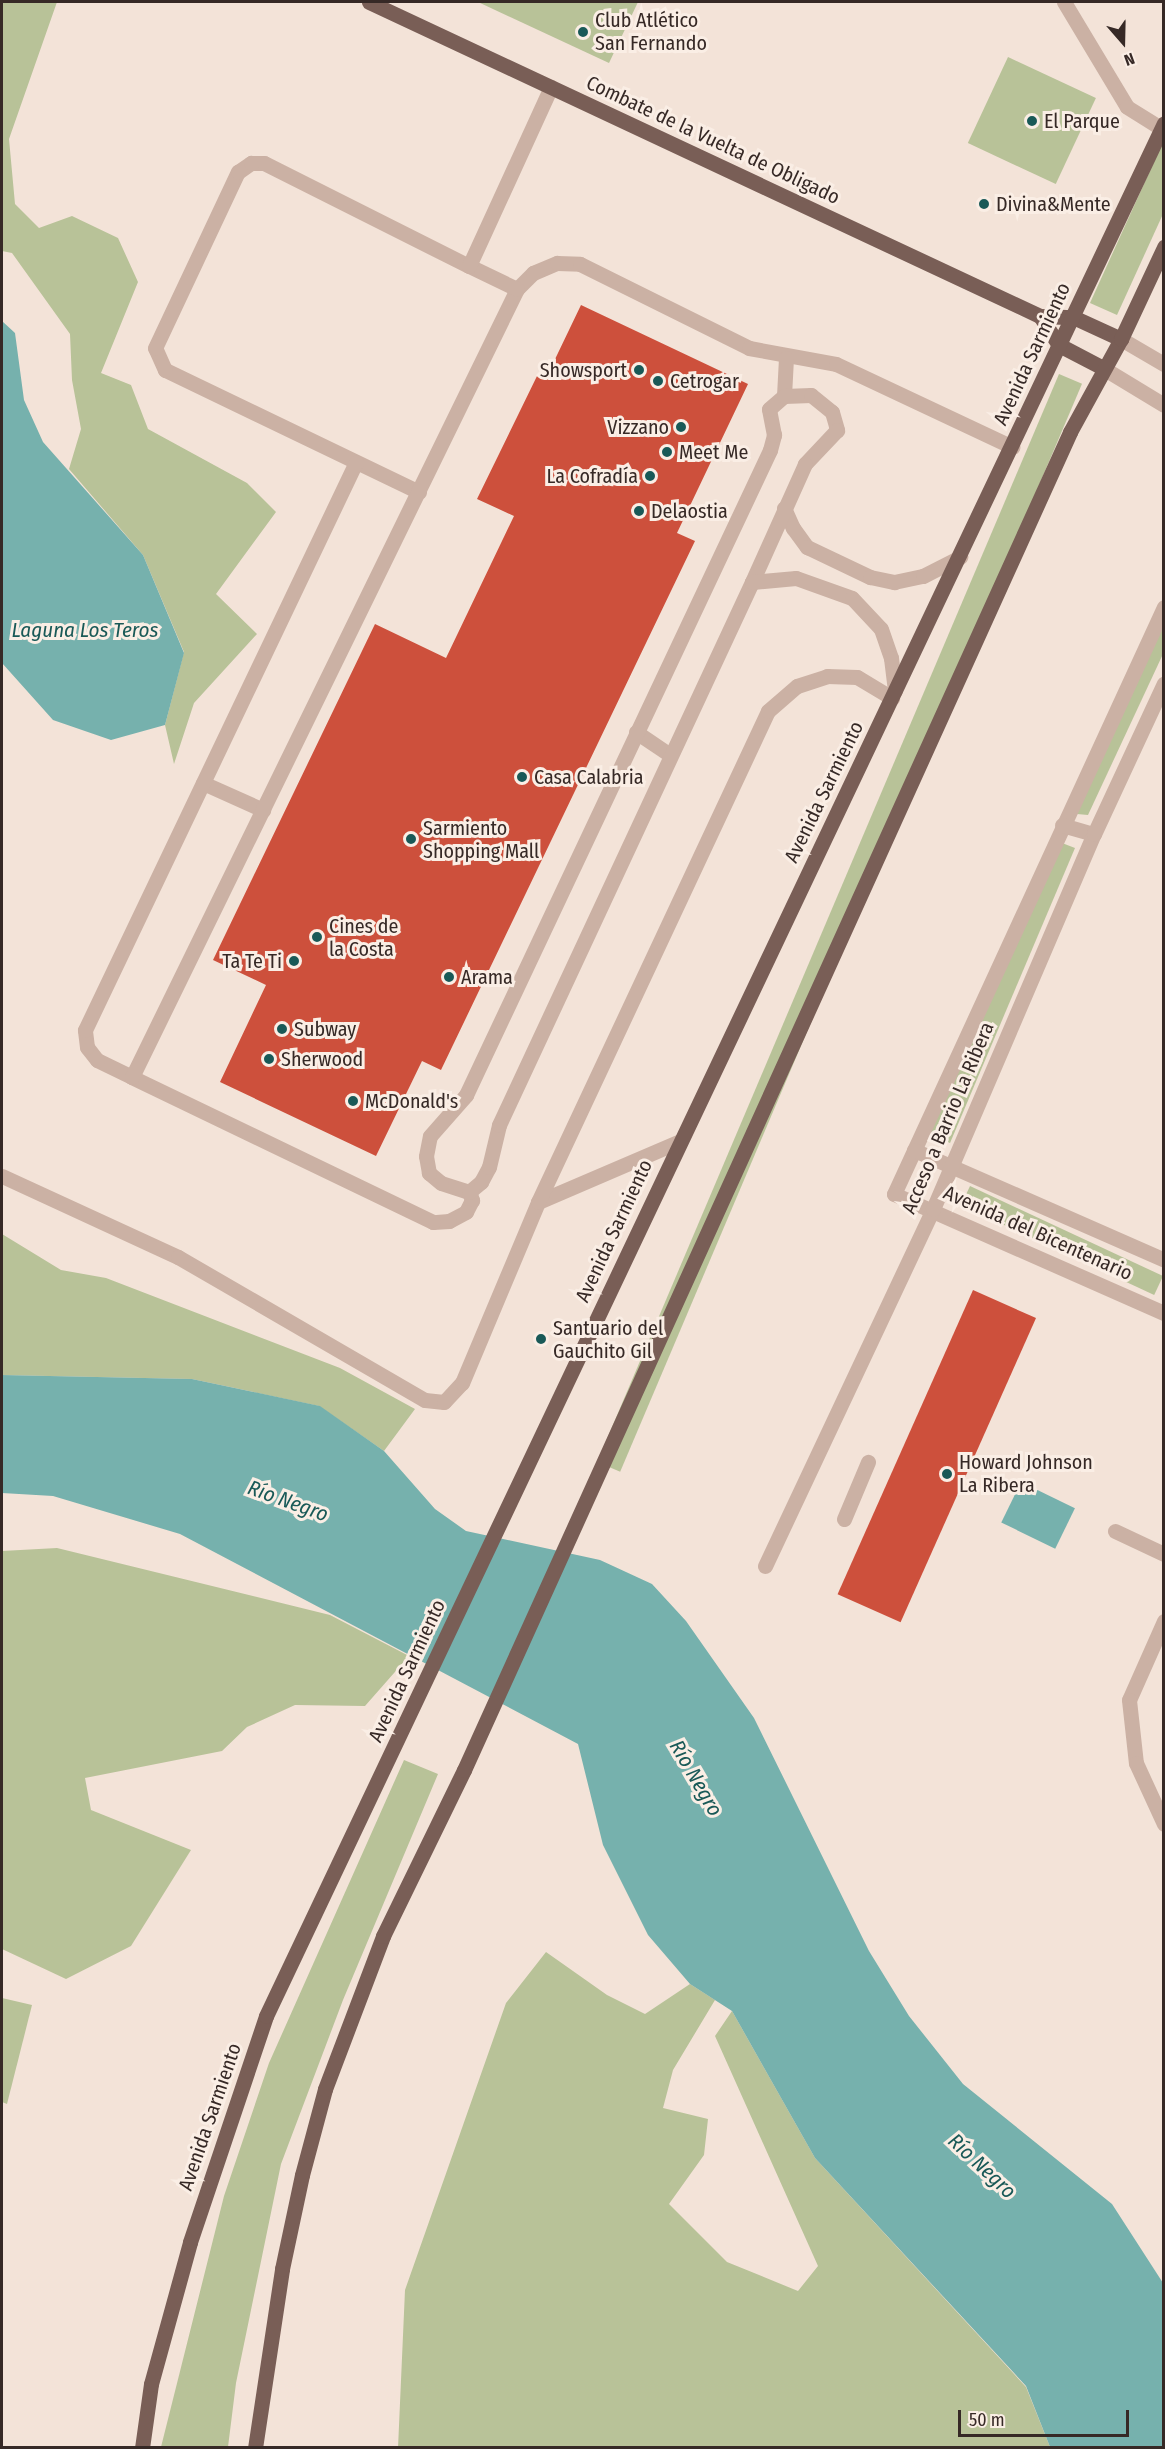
<!DOCTYPE html>
<html>
<head>
<meta charset="utf-8">
<style>
  body { margin:0 }
  #map { position:relative; width:1165px; height:2449px; overflow:hidden; background:#f3e3d8; font-family:"Fira Sans Condensed",sans-serif }
  div>[style] { position:absolute }
  .green>* { inset:0; background:#b8c298; transform-origin:0 0 }
  .water>* { inset:0; background:#76b1ad; transform-origin:0 0 }
  .building>* { inset:0; background:#cd503c; transform-origin:0 0 }
  .minor>* { height:15px; margin:-7.5px; padding:0 7.5px; transform-origin:7.5px; border-radius:7.5px; background:#cbb1a4 }
  .major>* { height:15px; margin:-7.5px; padding:0 7.5px; transform-origin:7.5px; border-radius:7.5px; background:#795e56 }
  .dots>* { width:16px; height:16px; translate:-50% -50%; box-sizing:border-box; border:3px solid #faeee5; border-radius:50% }
  span { translate:-50% -50%; white-space:nowrap; text-align:center; line-height:1.15; -webkit-text-stroke:6px #faeee5; paint-order:stroke }
  .poi-label { font-size:20px; color:#362926 }
  .left { translate:0 -50%; text-align:left }
  .right { translate:-100% -50%; text-align:right }
  .street-label { font-size:20px; color:#362926 }
  .water-label { font-size:21px; color:#195957; font-style:italic }
  .frame { position:absolute; inset:0; border:3px solid #362926; pointer-events:none }
  .north { position:absolute; left:1093px; top:12px; width:60px; height:60px; -webkit-text-stroke:4px #faeee5; paint-order:stroke; rotate:160deg; font-size:16px; font-weight:700; line-height:24px; text-align:center; color:#362926 }
  .north::after { content:''; display:block; margin:auto; width:21px; height:27px; background:#362926; clip-path:polygon(50% 0,100% 100%,50% 72%,0 100%) }
  .scale { position:absolute; left:958px; top:2410px; width:171px; height:27px; box-sizing:border-box; border:3px solid #362926; border-top:0; padding-left:8px; font-size:18px; line-height:21px; white-space:nowrap; color:#362926; -webkit-text-stroke:4px #faeee5; paint-order:stroke }
</style>
</head>
<body>
<div id="map">
  <div class="green">
    <div style="clip-path:polygon(2px 2px,57px 2px,9px 139px,15px 204px,39px 228px,72px 216px,118px 238px,138px 282px,101px 373px,131px 385px,148px 429px,247px 483px,276px 512px,216px 594px,257px 634px,194px 703px,174px 764px,165px 725px,184px 652px,143px 555px,69px 469px,81px 429px,72px 380px,70px 334px,12px 253px,2px 251px)"></div>
    <div style="clip-path:polygon(478px 2px,638px 2px,609px 63px)"></div>
    <div style="left:1008px;top:57px;width:97px;height:95px;rotate:25deg"></div>
    <div style="clip-path:polygon(1163px 142px,1163px 214px,1117px 315px,1090px 303px)"></div>
    <div style="left:1059px;top:374px;width:25px;height:1182px;rotate:23deg"></div>
    <div style="clip-path:polygon(1163px 622px,1163px 654px,1088px 815px,1077px 814px,1076px 806px)"></div>
    <div style="clip-path:polygon(1062px 843px,1075px 848px,950px 1143px,929px 1133px)"></div>
    <div style="left:970px;top:1186px;width:213px;height:21px;rotate:25deg"></div>
    <div style="clip-path:polygon(2px 1234px,61px 1270px,106px 1278px,340px 1368px,415px 1409px,384px 1451px,319px 1406px,192px 1379px,2px 1375px)"></div>
    <div style="clip-path:polygon(57px 1548px,330px 1615px,409px 1656px,365px 1706px,295px 1705px,247px 1727px,222px 1751px,85px 1778px,91px 1810px,191px 1850px,131px 1946px,66px 1979px,2px 1949px,2px 1551px)"></div>
    <div style="clip-path:polygon(404px 1760px,438px 1774px,343px 2000px,281px 2164px,236px 2383px,228px 2447px,161px 2447px,224px 2196px,269px 2063px)"></div>
    <div style="clip-path:polygon(546px 1952px,607px 1995px,645px 2014px,690px 1984px,715px 2000px,673px 2070px,663px 2108px,708px 2119px,704px 2155px,669px 2204px,727px 2262px,798px 2291px,818px 2266px,715px 2036px,732px 2011px,815px 2158px,1026px 2387px,1050px 2447px,398px 2448px,405px 2290px,506px 2003px)"></div>
    <div style="clip-path:polygon(2px 1998px,32px 2005px,7px 2104px,2px 2102px)"></div>
  </div>
  <div class="water">
    <div style="clip-path:polygon(2px 321px,15px 333px,24px 400px,43px 442px,143px 555px,184px 653px,165px 725px,111px 740px,53px 720px,2px 663px)"></div>
    <div style="clip-path:polygon(2px 1375px,192px 1379px,320px 1406px,384px 1451px,435px 1509px,466px 1531px,600px 1560px,652px 1584px,686px 1621px,754px 1718px,869px 1951px,909px 2016px,963px 2084px,1112px 2204px,1163px 2283px,1163px 2447px,1050px 2447px,1026px 2386px,815px 2158px,732px 2011px,690px 1984px,648px 1935px,603px 1845px,578px 1744px,180px 1534px,53px 1496px,2px 1493px)"></div>
    <div style="left:1021px;top:1482px;width:60px;height:45px;rotate:26deg"></div>
  </div>
  <div class="building">
    <div style="clip-path:polygon(581px 305px,748px 384px,677px 533px,695px 541px,441px 1070px,422px 1061px,376px 1156px,220px 1082px,266px 985px,213px 960px,375px 624px,446px 658px,514px 516px,477px 499px,538px 374px,546px 378px)"></div>
    <div style="left:973px;top:1290px;width:69px;height:333px;rotate:24deg"></div>
  </div>
  <div class="minor">
    <div style="left:1064px;top:2px;width:122px;rotate:59deg"></div>
    <div style="left:1127px;top:107px;width:40px;rotate:32deg"></div>
    <div style="left:517px;top:289px;width:23px;rotate:-45deg"></div>
    <div style="left:533px;top:273px;width:26px;rotate:-23deg"></div>
    <div style="left:557px;top:263px;width:23px;rotate:2deg"></div>
    <div style="left:580px;top:264px;width:189px;rotate:26.4deg"></div>
    <div style="left:749px;top:348px;width:88px;rotate:10.4deg"></div>
    <div style="left:836px;top:364px;width:195px;rotate:25.2deg"></div>
    <div style="left:1121px;top:339px;width:50px;rotate:30.2deg"></div>
    <div style="left:1103px;top:368px;width:71px;rotate:31.2deg"></div>
    <div style="left:784px;top:396px;width:38px;rotate:-87deg"></div>
    <div style="left:419px;top:492px;width:282px;rotate:-154.3deg"></div>
    <div style="left:165px;top:370px;width:24px;rotate:-114deg"></div>
    <div style="left:155px;top:348px;width:195px;rotate:-64.8deg"></div>
    <div style="left:238px;top:172px;width:16px;rotate:-35deg"></div>
    <div style="left:251px;top:163px;width:13px"></div>
    <div style="left:264px;top:163px;width:229px;rotate:26.7deg"></div>
    <div style="left:784px;top:508px;width:22px;rotate:66deg"></div>
    <div style="left:793px;top:528px;width:24px;rotate:54deg"></div>
    <div style="left:807px;top:547px;width:70px;rotate:25.5deg"></div>
    <div style="left:870px;top:577px;width:25px;rotate:12deg"></div>
    <div style="left:894px;top:582px;width:30px;rotate:-12deg"></div>
    <div style="left:923px;top:576px;width:42px;rotate:-27.2deg"></div>
    <div style="left:1164px;top:607px;width:646px;rotate:114.7deg"></div>
    <div style="left:894px;top:1194px;width:295px;rotate:23.8deg"></div>
    <div style="left:636px;top:732px;width:40px;rotate:34deg"></div>
    <div style="left:203px;top:783px;width:66px;rotate:24.2deg"></div>
    <div style="left:1062px;top:825px;width:33px;rotate:16deg"></div>
    <div style="left:132px;top:1077px;width:39px;rotate:-154deg"></div>
    <div style="left:97px;top:1060px;width:16px;rotate:-128deg"></div>
    <div style="left:87px;top:1047px;width:17px;rotate:-97deg"></div>
    <div style="left:85px;top:1030px;width:629px;rotate:-64.49deg"></div>
    <div style="left:914px;top:1150px;width:273px;rotate:23.7deg"></div>
    <div style="left:2px;top:1176px;width:194px;rotate:24.7deg"></div>
    <div style="left:178px;top:1257px;width:285px;rotate:30.1deg"></div>
    <div style="left:425px;top:1400px;width:19px;rotate:6deg"></div>
    <div style="left:444px;top:1402px;width:26px;rotate:-47deg"></div>
    <div style="left:462px;top:1383px;width:196px;rotate:-67.2deg"></div>
    <div style="left:538px;top:1202px;width:155px;rotate:-23.2deg"></div>
    <div style="left:469px;top:1192px;width:9px;rotate:69deg"></div>
    <div style="left:472px;top:1200px;width:13px;rotate:117deg"></div>
    <div style="left:466px;top:1212px;width:19px;rotate:152deg"></div>
    <div style="left:449px;top:1221px;width:16px;rotate:176deg"></div>
    <div style="left:433px;top:1222px;width:334px;rotate:-154.3deg"></div>
    <div style="left:132px;top:1077px;width:877px;rotate:-63.96deg"></div>
    <div style="left:517px;top:289px;width:53px;rotate:-154.4deg"></div>
    <div style="left:469px;top:266px;width:197px;rotate:-65.4deg"></div>
    <div style="left:469px;top:1192px;width:29px;rotate:-162deg"></div>
    <div style="left:441px;top:1183px;width:16px;rotate:-140deg"></div>
    <div style="left:429px;top:1173px;width:17px;rotate:-100deg"></div>
    <div style="left:426px;top:1156px;width:20px;rotate:-79deg"></div>
    <div style="left:430px;top:1136px;width:55px;rotate:-48.7deg"></div>
    <div style="left:466px;top:1095px;width:713px;rotate:-64.76deg"></div>
    <div style="left:770px;top:450px;width:16px;rotate:-75deg"></div>
    <div style="left:774px;top:435px;width:26px;rotate:-101deg"></div>
    <div style="left:769px;top:409px;width:20px;rotate:-41deg"></div>
    <div style="left:784px;top:396px;width:27px;rotate:-2deg"></div>
    <div style="left:811px;top:395px;width:27px;rotate:39deg"></div>
    <div style="left:832px;top:412px;width:19px;rotate:74deg"></div>
    <div style="left:837px;top:430px;width:47px;rotate:133.3deg"></div>
    <div style="left:805px;top:464px;width:129px;rotate:114.2deg"></div>
    <div style="left:469px;top:1192px;width:16px;rotate:-40deg"></div>
    <div style="left:481px;top:1182px;width:17px;rotate:-62deg"></div>
    <div style="left:489px;top:1167px;width:43px;rotate:-76.6deg"></div>
    <div style="left:499px;top:1125px;width:599px;rotate:-65.02deg"></div>
    <div style="left:752px;top:582px;width:44px;rotate:-5.2deg"></div>
    <div style="left:796px;top:578px;width:59px;rotate:19.7deg"></div>
    <div style="left:852px;top:598px;width:42px;rotate:46.9deg"></div>
    <div style="left:881px;top:629px;width:31px;rotate:71deg"></div>
    <div style="left:891px;top:658px;width:33px;rotate:83deg"></div>
    <div style="left:538px;top:1202px;width:542px;rotate:-64.9deg"></div>
    <div style="left:768px;top:711px;width:38px;rotate:-41deg"></div>
    <div style="left:797px;top:686px;width:32px;rotate:-18deg"></div>
    <div style="left:827px;top:676px;width:30px;rotate:2deg"></div>
    <div style="left:857px;top:677px;width:41px;rotate:31deg"></div>
    <div style="left:844px;top:1519px;width:62px;rotate:-67.2deg"></div>
    <div style="left:1115px;top:1531px;width:54px;rotate:25.1deg"></div>
    <div style="left:765px;top:1566px;width:395px;rotate:-64.8deg"></div>
    <div style="left:933px;top:1209px;width:408px;rotate:-66.8deg"></div>
    <div style="left:1094px;top:834px;width:166px;rotate:-65.1deg"></div>
    <div style="left:1164px;top:1621px;width:86px;rotate:113.9deg"></div>
    <div style="left:1129px;top:1700px;width:63px;rotate:83.7deg"></div>
    <div style="left:1136px;top:1763px;width:67px;rotate:65.3deg"></div>
  </div>
  <div class="major">
    <div style="left:369px;top:2px;width:741px;rotate:25.08deg"></div>
    <div style="left:1040px;top:316px;width:33px;rotate:2deg"></div>
    <div style="left:1073px;top:317px;width:53px;rotate:24.6deg"></div>
    <div style="left:1040px;top:316px;width:35px;rotate:57deg"></div>
    <div style="left:1059px;top:345px;width:50px;rotate:27.6deg"></div>
    <div style="left:142px;top:2448px;width:65px;rotate:-82deg"></div>
    <div style="left:151px;top:2384px;width:147px;rotate:-74.6deg"></div>
    <div style="left:190px;top:2242px;width:238px;rotate:-71.4deg"></div>
    <div style="left:266px;top:2016px;width:2095px;rotate:-64.62deg"></div>
    <div style="left:255px;top:2448px;width:181px;rotate:-81.4deg"></div>
    <div style="left:282px;top:2269px;width:96px;rotate:-78deg"></div>
    <div style="left:302px;top:2175px;width:89px;rotate:-75deg"></div>
    <div style="left:325px;top:2089px;width:164px;rotate:-69.2deg"></div>
    <div style="left:383px;top:1936px;width:185px;rotate:-64deg"></div>
    <div style="left:464px;top:1770px;width:1469px;rotate:-65.63deg"></div>
    <div style="left:1070px;top:432px;width:106px;rotate:-61.3deg"></div>
    <div style="left:1121px;top:339px;width:102px;rotate:-64.9deg"></div>
  </div>
  <div class="dots">
    <div style="left:583px;top:32px;background:#195957"></div>
    <div style="left:1032px;top:121px;background:#195957"></div>
    <div style="left:984px;top:204px;background:#195957"></div>
    <div style="left:639px;top:370px;background:#195957"></div>
    <div style="left:658px;top:381px;background:#195957"></div>
    <div style="left:681px;top:427px;background:#195957"></div>
    <div style="left:667px;top:452px;background:#195957"></div>
    <div style="left:650px;top:476px;background:#195957"></div>
    <div style="left:639px;top:511px;background:#195957"></div>
    <div style="left:522px;top:777px;background:#195957"></div>
    <div style="left:411px;top:839px;background:#195957"></div>
    <div style="left:317px;top:937px;background:#195957"></div>
    <div style="left:294px;top:961px;background:#195957"></div>
    <div style="left:449px;top:977px;background:#195957"></div>
    <div style="left:282px;top:1029px;background:#195957"></div>
    <div style="left:269px;top:1059px;background:#195957"></div>
    <div style="left:353px;top:1101px;background:#195957"></div>
    <div style="left:541px;top:1339px;background:#195957"></div>
    <div style="left:947px;top:1474px;background:#195957"></div>
  </div>
  <div class="poi-label">
    <span class="left" style="left:595px;top:32px">Club Atlético<br>San Fernando</span>
    <span class="left" style="left:1044px;top:121px">El Parque</span>
    <span class="left" style="left:996px;top:204px">Divina&amp;Mente</span>
    <span class="right" style="left:627px;top:370px">Showsport</span>
    <span class="left" style="left:670px;top:381px">Cetrogar</span>
    <span class="right" style="left:669px;top:427px">Vizzano</span>
    <span class="left" style="left:679px;top:452px">Meet Me</span>
    <span class="right" style="left:638px;top:476px">La Cofradía</span>
    <span class="left" style="left:651px;top:511px">Delaostia</span>
    <span class="left" style="left:534px;top:777px">Casa Calabria</span>
    <span class="left" style="left:423px;top:840px">Sarmiento<br>Shopping Mall</span>
    <span class="left" style="left:329px;top:938px">Cines de<br>la Costa</span>
    <span class="right" style="left:282px;top:961px">Ta Te Ti</span>
    <span class="left" style="left:461px;top:977px">Arama</span>
    <span class="left" style="left:294px;top:1029px">Subway</span>
    <span class="left" style="left:281px;top:1059px">Sherwood</span>
    <span class="left" style="left:365px;top:1101px">McDonald's</span>
    <span class="left" style="left:553px;top:1340px">Santuario del<br>Gauchito Gil</span>
    <span class="left" style="left:959px;top:1474px">Howard Johnson<br>La Ribera</span>
  </div>
  <div class="street-label">
    <span style="left:713px;top:140px;rotate:25deg">Combate de la Vuelta de Obligado</span>
    <span style="left:1032px;top:354px;rotate:-65deg">Avenida Sarmiento</span>
    <span style="left:824px;top:792px;rotate:-64deg">Avenida Sarmiento</span>
    <span style="left:948px;top:1118px;rotate:-67deg">Acceso a Barrio La Ribera</span>
    <span style="left:614px;top:1231px;rotate:-65deg">Avenida Sarmiento</span>
    <span style="left:1038px;top:1233px;rotate:24deg">Avenida del Bicentenario</span>
    <span style="left:407px;top:1671px;rotate:-65deg">Avenida Sarmiento</span>
    <span style="left:210px;top:2117px;rotate:-71deg">Avenida Sarmiento</span>
  </div>
  <div class="water-label">
    <span style="left:85px;top:630px">Laguna Los Teros</span>
    <span style="left:288px;top:1501px;rotate:20deg">Río Negro</span>
    <span style="left:696px;top:1778px;rotate:60deg">Río Negro</span>
    <span style="left:982px;top:2166px;rotate:43deg">Río Negro</span>
  </div>
  <div class="frame"></div>
  <div class="north">N</div>
  <div class="scale">50 m</div>
</div>
</body>
</html>
